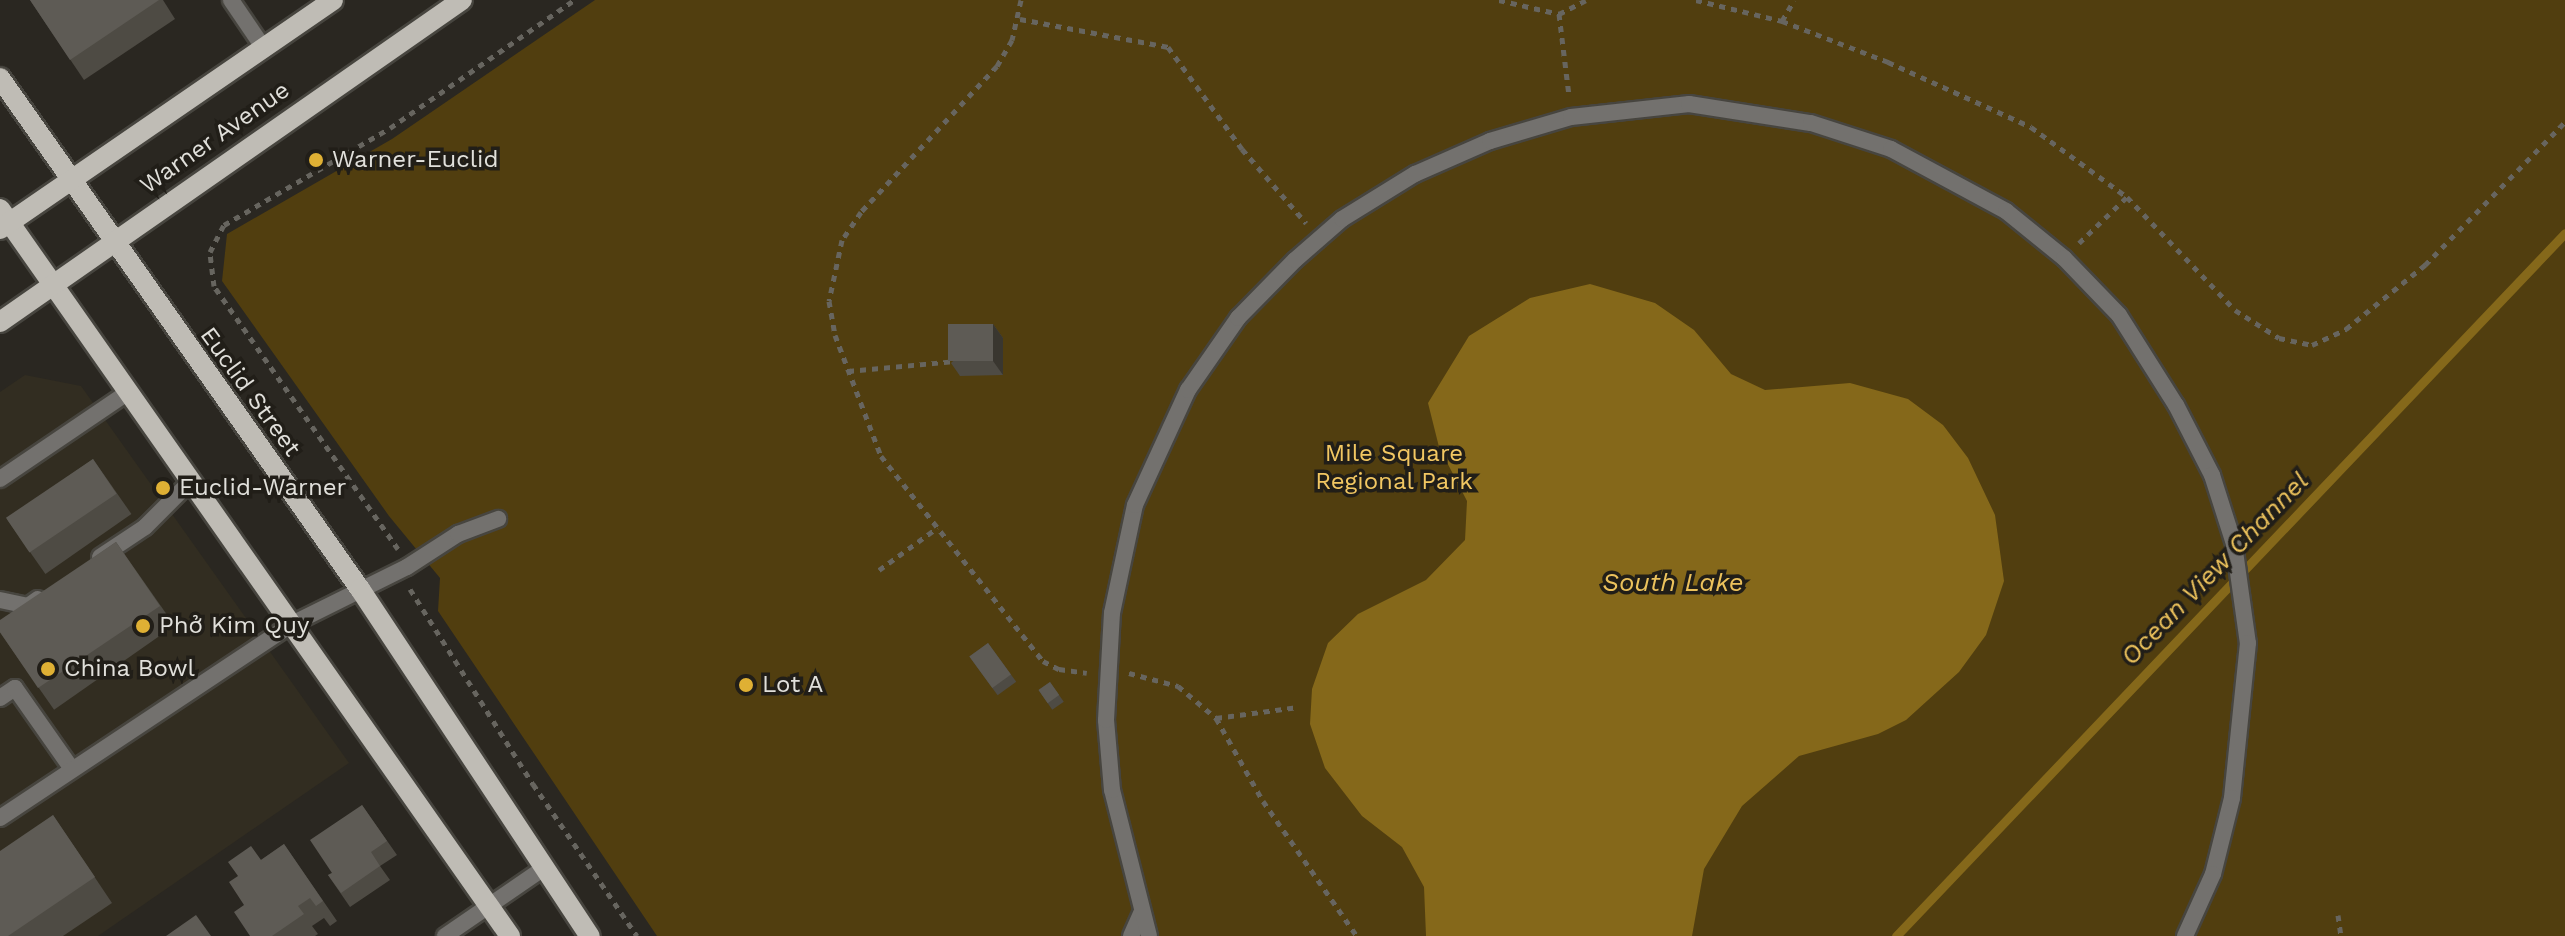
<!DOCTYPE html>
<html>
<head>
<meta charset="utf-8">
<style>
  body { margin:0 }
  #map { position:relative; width:2565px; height:936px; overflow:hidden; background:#2a2721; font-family:"Work Sans",sans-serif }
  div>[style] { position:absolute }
  .built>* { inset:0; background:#322d21 }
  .green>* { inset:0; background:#513e0f }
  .water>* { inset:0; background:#85681a }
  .stream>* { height:9px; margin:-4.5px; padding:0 4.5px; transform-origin:4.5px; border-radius:4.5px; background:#85681a }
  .path>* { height:5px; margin-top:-2.5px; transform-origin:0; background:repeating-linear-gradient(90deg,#67655f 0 6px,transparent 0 12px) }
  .roads { filter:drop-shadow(2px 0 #47453f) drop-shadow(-2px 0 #47453f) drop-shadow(0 2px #47453f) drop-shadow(0 -2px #47453f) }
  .service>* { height:16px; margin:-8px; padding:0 8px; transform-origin:8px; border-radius:8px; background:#73716e }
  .minor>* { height:16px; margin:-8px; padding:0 8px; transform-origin:8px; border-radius:8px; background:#73716e }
  .primary>* { height:20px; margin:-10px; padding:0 10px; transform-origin:10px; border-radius:10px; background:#bfbcb5 }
  .wall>* { inset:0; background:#4e4b44; transform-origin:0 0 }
  .shaded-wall>* { inset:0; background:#39362f }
  .building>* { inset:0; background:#5e5b55; transform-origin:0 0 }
  .dots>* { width:22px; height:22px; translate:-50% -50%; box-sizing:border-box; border:4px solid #211e18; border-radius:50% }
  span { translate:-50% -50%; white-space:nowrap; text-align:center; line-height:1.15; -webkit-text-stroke:7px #211e18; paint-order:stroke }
  .street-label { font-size:24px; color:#e1e0db }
  .poi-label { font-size:24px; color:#e1e0db }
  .left { translate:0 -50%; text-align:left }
  .park-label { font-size:24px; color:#f2c762 }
  .water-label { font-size:26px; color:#ecc25c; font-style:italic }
</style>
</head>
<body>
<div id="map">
  <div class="built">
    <div style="clip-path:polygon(25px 375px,81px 386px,349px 763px,98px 936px,0 936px,0 392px)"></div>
  </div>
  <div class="green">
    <div style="clip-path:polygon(595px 0,2565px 0,2565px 936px,657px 936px,438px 611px,440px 578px,389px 516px,222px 281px,227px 234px,392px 139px)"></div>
  </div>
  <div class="water">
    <div style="clip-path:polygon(1590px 284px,1655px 303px,1694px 330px,1731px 374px,1765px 390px,1850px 383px,1908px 399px,1943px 425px,1968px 458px,1995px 515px,2004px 581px,1986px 635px,1959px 672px,1906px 720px,1878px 734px,1799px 756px,1742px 806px,1704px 869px,1692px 936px,1426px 936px,1424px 887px,1402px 847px,1362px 816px,1325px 768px,1310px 724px,1312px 689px,1328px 643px,1358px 614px,1426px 580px,1465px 540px,1467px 501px,1439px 447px,1428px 403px,1469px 336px,1530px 298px)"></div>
  </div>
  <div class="stream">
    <div style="left:1896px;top:936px;width:970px;rotate:-46.42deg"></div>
  </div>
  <div class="path">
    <div style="left:1021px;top:0;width:41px;rotate:102.7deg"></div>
    <div style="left:1012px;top:40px;width:30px;rotate:120deg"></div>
    <div style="left:997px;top:66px;width:200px;rotate:133deg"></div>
    <div style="left:861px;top:212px;width:34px;rotate:124deg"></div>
    <div style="left:842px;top:240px;width:62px;rotate:102deg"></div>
    <div style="left:829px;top:301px;width:35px;rotate:80deg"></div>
    <div style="left:835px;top:335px;width:129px;rotate:69.2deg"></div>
    <div style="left:881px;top:456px;width:261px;rotate:51.7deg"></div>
    <div style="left:1043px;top:661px;width:18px;rotate:27deg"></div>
    <div style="left:1059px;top:669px;width:28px;rotate:8deg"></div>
    <div style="left:1499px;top:0;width:62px;rotate:13.1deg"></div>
    <div style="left:1559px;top:14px;width:30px;rotate:-27deg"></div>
    <div style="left:1696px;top:0;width:89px;rotate:13.7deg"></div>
    <div style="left:1782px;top:21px;width:114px;rotate:21.1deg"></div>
    <div style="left:1888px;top:62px;width:157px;rotate:24.4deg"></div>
    <div style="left:2031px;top:127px;width:119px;rotate:36.1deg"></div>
    <div style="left:2127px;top:197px;width:156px;rotate:46.3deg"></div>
    <div style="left:2235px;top:310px;width:52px;rotate:32.5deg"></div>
    <div style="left:2279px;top:338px;width:34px;rotate:12deg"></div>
    <div style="left:2312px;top:345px;width:38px;rotate:-25deg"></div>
    <div style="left:2346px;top:329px;width:102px;rotate:-39deg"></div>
    <div style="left:2425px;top:265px;width:200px;rotate:-45.6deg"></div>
    <div style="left:1559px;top:14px;width:83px;rotate:83deg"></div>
    <div style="left:1020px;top:19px;width:151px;rotate:10.7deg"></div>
    <div style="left:1168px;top:47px;width:126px;rotate:54deg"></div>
    <div style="left:1242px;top:149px;width:98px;rotate:49.1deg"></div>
    <div style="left:1782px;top:21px;width:24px;rotate:-60deg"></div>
    <div style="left:2079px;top:243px;width:66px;rotate:-43.8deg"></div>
    <div style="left:848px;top:371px;width:107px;rotate:-5.3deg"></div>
    <div style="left:398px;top:549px;width:321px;rotate:-125deg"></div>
    <div style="left:214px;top:286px;width:34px;rotate:-97deg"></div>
    <div style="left:210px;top:252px;width:30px;rotate:-63deg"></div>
    <div style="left:224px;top:225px;width:192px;rotate:-30.3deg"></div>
    <div style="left:390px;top:128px;width:224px;rotate:-34.8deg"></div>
    <div style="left:879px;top:570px;width:72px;rotate:-35.9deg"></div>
    <div style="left:410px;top:589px;width:231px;rotate:57.8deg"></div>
    <div style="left:533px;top:784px;width:184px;rotate:55.6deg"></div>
    <div style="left:1129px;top:673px;width:51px;rotate:14.9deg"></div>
    <div style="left:1178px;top:686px;width:50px;rotate:40.1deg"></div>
    <div style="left:1216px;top:718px;width:95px;rotate:60.5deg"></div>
    <div style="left:1263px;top:801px;width:165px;rotate:55.2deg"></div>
    <div style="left:1216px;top:718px;width:83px;rotate:-7.6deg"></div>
    <div style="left:2338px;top:915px;width:21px;rotate:82deg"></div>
  </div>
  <div class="roads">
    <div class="service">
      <div style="left:231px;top:0;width:57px;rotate:55.8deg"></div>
      <div style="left:0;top:479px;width:153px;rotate:-34.1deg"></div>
      <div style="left:100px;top:557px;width:54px;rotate:-33.7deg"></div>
      <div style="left:145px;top:527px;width:62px;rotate:-45deg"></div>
      <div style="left:0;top:600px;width:29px;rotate:12deg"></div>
      <div style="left:28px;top:606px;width:12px;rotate:-35deg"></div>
      <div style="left:0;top:698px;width:18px;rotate:-34deg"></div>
      <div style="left:15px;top:688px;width:99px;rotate:54.9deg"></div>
      <div style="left:0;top:818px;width:351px;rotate:-33.6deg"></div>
      <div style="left:292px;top:624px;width:128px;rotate:-26.4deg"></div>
      <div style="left:407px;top:567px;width:61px;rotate:-32.9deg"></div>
      <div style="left:458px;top:534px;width:43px;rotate:-20.6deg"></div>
      <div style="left:1131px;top:936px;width:27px;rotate:-66deg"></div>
      <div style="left:1149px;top:936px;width:151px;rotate:-104.2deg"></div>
      <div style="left:1112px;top:790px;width:70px;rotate:-94.9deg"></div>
      <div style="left:1106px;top:720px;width:107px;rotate:-86.8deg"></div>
      <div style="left:1112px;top:613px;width:110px;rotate:-78deg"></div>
      <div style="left:1135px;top:505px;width:127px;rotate:-65.3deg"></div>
      <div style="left:1188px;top:390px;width:88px;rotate:-55.2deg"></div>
      <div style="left:1238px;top:318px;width:81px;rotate:-45.5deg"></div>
      <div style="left:1295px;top:260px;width:62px;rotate:-41.1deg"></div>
      <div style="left:1342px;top:219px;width:86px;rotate:-31.7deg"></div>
      <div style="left:1415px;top:174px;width:82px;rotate:-23.7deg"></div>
      <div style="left:1490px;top:141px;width:84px;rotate:-16.5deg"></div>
      <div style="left:1571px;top:117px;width:119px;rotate:-6.3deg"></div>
      <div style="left:1689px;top:104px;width:123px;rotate:8.9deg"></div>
      <div style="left:1811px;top:123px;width:84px;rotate:18deg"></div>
      <div style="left:1891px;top:149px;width:131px;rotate:28.3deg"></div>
      <div style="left:2006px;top:211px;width:75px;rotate:39deg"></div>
      <div style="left:2064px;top:258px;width:79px;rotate:46deg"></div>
      <div style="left:2119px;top:315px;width:107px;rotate:57.7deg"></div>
      <div style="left:2176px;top:405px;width:79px;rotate:62.8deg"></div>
      <div style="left:2212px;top:475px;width:72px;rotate:72.3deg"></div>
      <div style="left:2234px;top:544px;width:100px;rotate:82deg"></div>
      <div style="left:2248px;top:643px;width:156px;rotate:95.9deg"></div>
      <div style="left:2232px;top:798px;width:78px;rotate:104deg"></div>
      <div style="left:2213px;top:874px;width:68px;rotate:114.3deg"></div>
    </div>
    <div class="minor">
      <div style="left:445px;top:936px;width:120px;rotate:-34.5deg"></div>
    </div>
    <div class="primary">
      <div style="left:0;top:78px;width:625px;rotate:54.84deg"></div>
      <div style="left:360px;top:589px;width:416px;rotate:56.5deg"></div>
      <div style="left:0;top:209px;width:888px;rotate:54.95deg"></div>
      <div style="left:0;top:229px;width:404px;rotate:-34.5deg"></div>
      <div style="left:0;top:322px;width:563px;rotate:-34.88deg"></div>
    </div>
  </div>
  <div class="wall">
    <div style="clip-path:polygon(30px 0,163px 0,175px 19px,84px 80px)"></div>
    <div style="clip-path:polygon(993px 324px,1003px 338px,1003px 375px,960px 376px,951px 363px)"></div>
    <div style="left:93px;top:459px;width:67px;height:105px;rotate:55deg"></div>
    <div style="left:116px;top:542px;width:102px;height:147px;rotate:55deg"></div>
    <div style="left:988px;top:643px;width:48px;height:23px;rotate:54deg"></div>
    <div style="left:1050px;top:682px;width:24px;height:14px;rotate:55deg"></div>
    <div style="clip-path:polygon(362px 805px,397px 855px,380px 866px,390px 880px,350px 907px,328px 875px,332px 873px)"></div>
    <div style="clip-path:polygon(53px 815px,112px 903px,63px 936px,0 936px)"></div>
    <div style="clip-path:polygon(284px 844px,337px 921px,330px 926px,324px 918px,312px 926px,318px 934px,315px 936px,250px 936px,261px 860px)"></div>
  </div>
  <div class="shaded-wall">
    <div style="clip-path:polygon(993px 324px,1003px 338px,1003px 375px,993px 361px)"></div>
  </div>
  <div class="building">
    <div style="clip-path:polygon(30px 0,159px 0,70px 60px)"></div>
    <div style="left:993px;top:324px;width:37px;height:45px;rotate:90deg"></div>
    <div style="left:93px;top:459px;width:42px;height:105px;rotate:56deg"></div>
    <div style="clip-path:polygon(116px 542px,160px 606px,38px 688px,0 632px,0 620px)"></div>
    <div style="left:988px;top:643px;width:39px;height:23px;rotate:54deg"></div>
    <div style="left:1050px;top:682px;width:16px;height:14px;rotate:55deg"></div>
    <div style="clip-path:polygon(362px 805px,387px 841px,371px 852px,380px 866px,341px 893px,328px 875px,332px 873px,310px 840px)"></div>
    <div style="clip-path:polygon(53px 815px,95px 877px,8px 936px,0 936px,0 851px)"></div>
    <div style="clip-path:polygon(284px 844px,323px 901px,316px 906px,310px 898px,298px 906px,304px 914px,272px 936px,250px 936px,234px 912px,244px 905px,229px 882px,238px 876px,228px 862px,251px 846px,261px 860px)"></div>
    <div style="clip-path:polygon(196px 915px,211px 936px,166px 936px)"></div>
  </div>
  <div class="dots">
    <div style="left:316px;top:160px;background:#dfb034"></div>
    <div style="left:163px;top:488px;background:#dfb034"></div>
    <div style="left:143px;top:626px;background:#dfb034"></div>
    <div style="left:48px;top:669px;background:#dfb034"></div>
    <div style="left:746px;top:685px;background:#dfb034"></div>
  </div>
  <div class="street-label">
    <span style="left:215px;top:138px;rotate:-35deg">Warner Avenue</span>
    <span style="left:250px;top:392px;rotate:54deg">Euclid Street</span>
  </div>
  <div class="poi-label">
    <span class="left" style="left:332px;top:160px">Warner-Euclid</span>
    <span class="left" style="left:179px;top:488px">Euclid-Warner</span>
    <span class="left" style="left:159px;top:626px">Phở Kim Quy</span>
    <span class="left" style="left:64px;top:669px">China Bowl</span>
    <span class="left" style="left:762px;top:685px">Lot A</span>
  </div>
  <div class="park-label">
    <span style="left:1394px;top:468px">Mile Square<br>Regional Park</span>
  </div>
  <div class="water-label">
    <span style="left:2215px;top:569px;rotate:-46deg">Ocean View Channel</span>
    <span style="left:1673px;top:583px">South Lake</span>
  </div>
</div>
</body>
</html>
